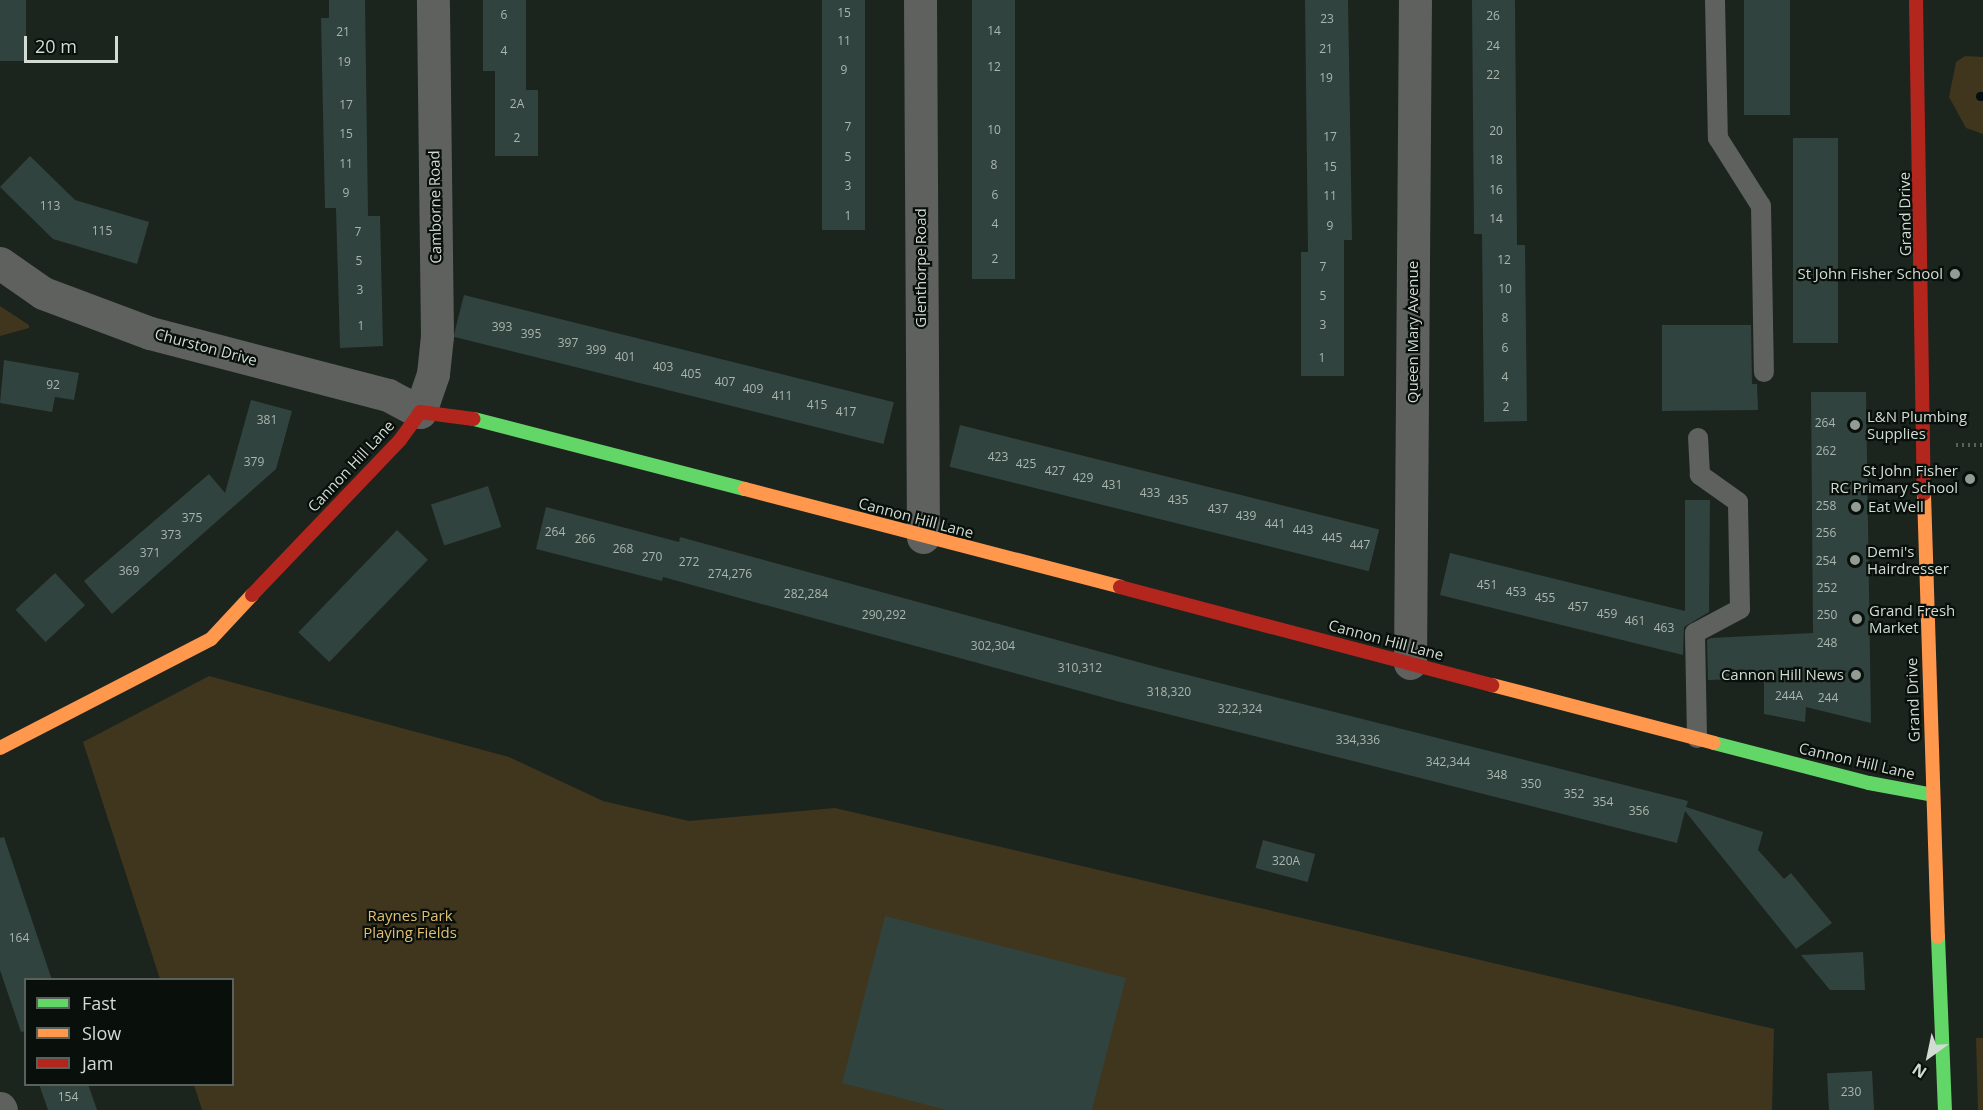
<!DOCTYPE html>
<html>
<head>
<meta charset="utf-8">
<style>
  body { margin:0 }
  #map { position:relative; width:1983px; height:1110px; overflow:hidden; background:#1c241e; font-family:"Open Sans",sans-serif }
  div>[style] { position:absolute }
  .green>* { inset:0; background:#40351d }
  .stream>* { height:9px; margin:-4.5px; padding:0 4.5px; transform-origin:4.5px; border-radius:4.5px; background:#030f12 }
  .building>* { inset:0; background:#31433e; transform-origin:0 0 }
  .path>* { height:4px; margin-top:-2px; transform-origin:0; background:repeating-linear-gradient(90deg,#5b5e5a 0 1.5px,transparent 0 6px) }
  .lane>* { height:20px; margin:-10px; padding:0 10px; transform-origin:10px; border-radius:10px; background:#5f615e }
  .street>* { height:33px; margin:-16.5px; padding:0 16.5px; transform-origin:16.5px; border-radius:16.5px; background:#5f615e }
  .fast>* { height:14px; margin:-7px; padding:0 7px; transform-origin:7px; border-radius:7px; background:#63d668 }
  .slow>* { height:14px; margin:-7px; padding:0 7px; transform-origin:7px; border-radius:7px; background:#ff974d }
  .jam>* { height:14px; margin:-7px; padding:0 7px; transform-origin:7px; border-radius:7px; background:#b3261e }
  .dots>* { width:16px; height:16px; translate:-50% -50%; box-sizing:border-box; border:3px solid #090f0a; border-radius:50% }
  span { translate:-50% -50%; white-space:nowrap; text-align:center; line-height:1.15; -webkit-text-stroke:4.5px #090f0a; paint-order:stroke }
  .number-label { font-size:12px; color:#aab6ae }
  .number-label span { -webkit-text-stroke-width:0 }
  .street-label { font-size:15px; color:#d2dcd3 }
  .poi-label { font-size:15px; color:#d2dcd3 }
  .right { translate:-100% -50%; text-align:right }
  .left { translate:0 -50%; text-align:left }
  .park-label { font-size:15px; color:#e2be74 }
  .legend { position:absolute; left:24px; top:978px; width:210px; height:108px; box-sizing:border-box; background:#090f0a; border:2px solid #59615a; margin:0; padding:8px 10px; list-style:none; font-size:18px; color:#d2dcd3 }
  .legend li { display:flex; align-items:center; gap:12px; height:30px }
  .legend b { width:30px; border:2px solid #59615a }
  .north { position:absolute; left:1899px; top:1026px; width:60px; height:60px; -webkit-text-stroke:4px #090f0a; paint-order:stroke; rotate:213deg; font-size:16px; font-weight:700; line-height:24px; text-align:center; color:#d2dcd3 }
  .north::after { content:''; display:block; margin:auto; width:21px; height:27px; background:#d2dcd3; clip-path:polygon(50% 0,100% 100%,50% 72%,0 100%) }
  .scale { position:absolute; left:24px; top:36px; width:94px; height:27px; box-sizing:border-box; border:3px solid #d2dcd3; border-top:0; padding-left:8px; font-size:18px; line-height:21px; white-space:nowrap; color:#d2dcd3; -webkit-text-stroke:4px #090f0a; paint-order:stroke }
</style>
</head>
<body>
<div id="map">
  <div class="green">
    <div style="clip-path:polygon(1965px 56px,1983px 57px,1983px 134px,1966px 128px,1949px 97px,1956px 62px)"></div>
    <div style="clip-path:polygon(0 306px,29px 325px,29px 328px,0 336px)"></div>
    <div style="clip-path:polygon(209px 676px,509px 757px,603px 801px,689px 821px,835px 808px,1774px 1029px,1772px 1110px,202px 1110px,194px 1085px,232px 1084px,232px 980px,160px 979px,83px 742px)"></div>
    <div style="clip-path:polygon(1976px 1038px,1983px 1038px,1983px 1110px,1978px 1110px)"></div>
  </div>
  <div class="stream">
    <div style="left:1980px;top:96px;width:3px"></div>
  </div>
  <div class="building">
    <div style="left:0;top:0;width:26px;height:61px"></div>
    <div style="clip-path:polygon(329px 0,365px 0,368px 216px,380px 216px,383px 346px,340px 348px,336px 208px,325px 208px,321px 18px,329px 18px)"></div>
    <div style="clip-path:polygon(483px 0,526px 0,526px 90px,538px 90px,538px 156px,495px 156px,495px 71px,483px 71px)"></div>
    <div style="left:822px;top:0;width:43px;height:230px"></div>
    <div style="left:972px;top:0;width:43px;height:279px"></div>
    <div style="clip-path:polygon(1305px 0,1348px 0,1352px 240px,1344px 240px,1344px 376px,1301px 376px,1301px 252px,1308px 252px)"></div>
    <div style="clip-path:polygon(1472px 0,1515px 0,1517px 245px,1525px 245px,1527px 421px,1484px 422px,1482px 234px,1474px 234px)"></div>
    <div style="left:1744px;top:0;width:46px;height:115px"></div>
    <div style="left:1793px;top:138px;width:45px;height:205px"></div>
    <div style="clip-path:polygon(30px 156px,75px 200px,149px 222px,137px 264px,53px 239px,0 187px)"></div>
    <div style="left:464px;top:295px;width:443px;height:43px;rotate:14deg"></div>
    <div style="clip-path:polygon(1662px 325px,1751px 325px,1752px 384px,1757px 384px,1758px 410px,1662px 411px)"></div>
    <div style="clip-path:polygon(4px 360px,79px 373px,74px 400px,55px 397px,52px 412px,0 403px)"></div>
    <div style="clip-path:polygon(1811px 392px,1866px 392px,1871px 723px,1806px 707px,1805px 722px,1764px 714px,1764px 678px,1708px 680px,1707px 640px,1711px 638px,1813px 633px)"></div>
    <div style="clip-path:polygon(251px 400px,292px 411px,276px 469px,112px 614px,84px 581px,209px 474px,225px 493px)"></div>
    <div style="left:960px;top:425px;width:432px;height:43px;rotate:14deg"></div>
    <div style="left:488px;top:486px;width:43px;height:60px;rotate:72deg"></div>
    <div style="clip-path:polygon(1685px 500px,1710px 500px,1709px 612px,1684px 627px,1683px 655px,1440px 595px,1450px 553px,1685px 611px)"></div>
    <div style="clip-path:polygon(546px 507px,679px 542px,680px 537px,1160px 668px,1688px 801px,1686px 807px,1763px 832px,1758px 850px,1784px 879px,1791px 873px,1832px 923px,1796px 949px,1685px 811px,1677px 843px,1120px 702px,663px 577px,662px 581px,536px 549px)"></div>
    <div style="left:397px;top:530px;width:43px;height:142px;rotate:44deg"></div>
    <div style="left:55px;top:573px;width:44px;height:54px;rotate:47deg"></div>
    <div style="clip-path:polygon(4px 837px,52px 980px,26px 980px,26px 1031px,21px 1032px,0 970px,0 838px)"></div>
    <div style="left:1263px;top:840px;width:54px;height:29px;rotate:15deg"></div>
    <div style="clip-path:polygon(885px 916px,1126px 978px,1092px 1110px,947px 1110px,842px 1083px)"></div>
    <div style="clip-path:polygon(1863px 952px,1865px 990px,1830px 990px,1801px 955px)"></div>
    <div style="left:1872px;top:1071px;width:39px;height:45px;rotate:87deg"></div>
    <div style="clip-path:polygon(39px 1084px,88px 1084px,97px 1110px,48px 1110px)"></div>
  </div>
  <div class="path">
    <div style="left:1956px;top:445px;width:27px"></div>
  </div>
  <div class="lane">
    <div style="left:1715px;top:0;width:138px;rotate:88.8deg"></div>
    <div style="left:1718px;top:138px;width:80px;rotate:57.7deg"></div>
    <div style="left:1761px;top:206px;width:166px;rotate:89deg"></div>
    <div style="left:1697px;top:738px;width:105px;rotate:-91.1deg"></div>
    <div style="left:1695px;top:633px;width:51px;rotate:-28.1deg"></div>
    <div style="left:1740px;top:609px;width:107px;rotate:-91.1deg"></div>
    <div style="left:1738px;top:502px;width:47px;rotate:-144.6deg"></div>
    <div style="left:1700px;top:475px;width:37px;rotate:-93deg"></div>
  </div>
  <div class="street">
    <div style="left:920px;top:0;width:537px;rotate:89.68deg"></div>
    <div style="left:0;top:263px;width:52px;rotate:34.9deg"></div>
    <div style="left:43px;top:293px;width:114px;rotate:20.5deg"></div>
    <div style="left:150px;top:333px;width:246px;rotate:14.6deg"></div>
    <div style="left:388px;top:395px;width:36px;rotate:28deg"></div>
    <div style="left:420px;top:412px;width:40px;rotate:-71.1deg"></div>
    <div style="left:433px;top:374px;width:38px;rotate:-84deg"></div>
    <div style="left:437px;top:336px;width:336px;rotate:-90.7deg"></div>
    <div style="left:1410px;top:663px;width:663px;rotate:-89.57deg"></div>
    <div style="left:0;top:1108px;width:2px;rotate:63deg"></div>
  </div>
  <div class="fast">
    <div style="left:474px;top:419px;width:280px;rotate:14.5deg"></div>
    <div style="left:1714px;top:743px;width:160px;rotate:14.5deg"></div>
    <div style="left:1869px;top:783px;width:65px;rotate:10.6deg"></div>
    <div style="left:1938px;top:937px;width:173px;rotate:87.7deg"></div>
  </div>
  <div class="slow">
    <div style="left:745px;top:489px;width:388px;rotate:14.6deg"></div>
    <div style="left:1924px;top:494px;width:443px;rotate:88.2deg"></div>
    <div style="left:1492px;top:685px;width:229px;rotate:14.6deg"></div>
    <div style="left:0;top:748px;width:237px;rotate:-27.3deg"></div>
    <div style="left:211px;top:639px;width:60px;rotate:-47deg"></div>
  </div>
  <div class="jam">
    <div style="left:1916px;top:0;width:494px;rotate:89.1deg"></div>
    <div style="left:1120px;top:587px;width:385px;rotate:14.8deg"></div>
    <div style="left:252px;top:595px;width:214px;rotate:-46.3deg"></div>
    <div style="left:400px;top:440px;width:34px;rotate:-54deg"></div>
    <div style="left:420px;top:412px;width:54px;rotate:7.4deg"></div>
  </div>
  <div class="dots">
    <div style="left:1955px;top:274px;background:#929c94"></div>
    <div style="left:1855px;top:425px;background:#929c94"></div>
    <div style="left:1970px;top:479px;background:#929c94"></div>
    <div style="left:1856px;top:507px;background:#929c94"></div>
    <div style="left:1855px;top:560px;background:#929c94"></div>
    <div style="left:1857px;top:619px;background:#929c94"></div>
    <div style="left:1856px;top:675px;background:#929c94"></div>
  </div>
  <div class="number-label">
    <span style="left:844px;top:13px">15</span>
    <span style="left:504px;top:15px">6</span>
    <span style="left:1493px;top:16px">26</span>
    <span style="left:1327px;top:19px">23</span>
    <span style="left:994px;top:31px">14</span>
    <span style="left:343px;top:32px">21</span>
    <span style="left:844px;top:41px">11</span>
    <span style="left:1493px;top:46px">24</span>
    <span style="left:1326px;top:49px">21</span>
    <span style="left:504px;top:51px">4</span>
    <span style="left:344px;top:62px">19</span>
    <span style="left:994px;top:67px">12</span>
    <span style="left:844px;top:70px">9</span>
    <span style="left:1493px;top:75px">22</span>
    <span style="left:1326px;top:78px">19</span>
    <span style="left:517px;top:104px">2A</span>
    <span style="left:346px;top:105px">17</span>
    <span style="left:848px;top:127px">7</span>
    <span style="left:994px;top:130px">10</span>
    <span style="left:1496px;top:131px">20</span>
    <span style="left:346px;top:134px">15</span>
    <span style="left:1330px;top:137px">17</span>
    <span style="left:517px;top:138px">2</span>
    <span style="left:848px;top:157px">5</span>
    <span style="left:1496px;top:160px">18</span>
    <span style="left:346px;top:164px">11</span>
    <span style="left:994px;top:165px">8</span>
    <span style="left:1330px;top:167px">15</span>
    <span style="left:848px;top:186px">3</span>
    <span style="left:1496px;top:190px">16</span>
    <span style="left:346px;top:193px">9</span>
    <span style="left:995px;top:195px">6</span>
    <span style="left:1330px;top:196px">11</span>
    <span style="left:50px;top:206px">113</span>
    <span style="left:848px;top:216px">1</span>
    <span style="left:1496px;top:219px">14</span>
    <span style="left:995px;top:224px">4</span>
    <span style="left:1330px;top:226px">9</span>
    <span style="left:102px;top:231px">115</span>
    <span style="left:358px;top:232px">7</span>
    <span style="left:995px;top:259px">2</span>
    <span style="left:1504px;top:260px">12</span>
    <span style="left:359px;top:261px">5</span>
    <span style="left:1323px;top:267px">7</span>
    <span style="left:1505px;top:289px">10</span>
    <span style="left:360px;top:290px">3</span>
    <span style="left:1323px;top:296px">5</span>
    <span style="left:1505px;top:318px">8</span>
    <span style="left:1323px;top:325px">3</span>
    <span style="left:361px;top:326px">1</span>
    <span style="left:502px;top:327px">393</span>
    <span style="left:531px;top:334px">395</span>
    <span style="left:568px;top:343px">397</span>
    <span style="left:1505px;top:348px">6</span>
    <span style="left:596px;top:350px">399</span>
    <span style="left:625px;top:357px">401</span>
    <span style="left:1322px;top:358px">1</span>
    <span style="left:663px;top:367px">403</span>
    <span style="left:691px;top:374px">405</span>
    <span style="left:1505px;top:377px">4</span>
    <span style="left:725px;top:382px">407</span>
    <span style="left:53px;top:385px">92</span>
    <span style="left:753px;top:389px">409</span>
    <span style="left:782px;top:396px">411</span>
    <span style="left:817px;top:405px">415</span>
    <span style="left:1506px;top:407px">2</span>
    <span style="left:846px;top:412px">417</span>
    <span style="left:267px;top:420px">381</span>
    <span style="left:1825px;top:423px">264</span>
    <span style="left:1826px;top:451px">262</span>
    <span style="left:998px;top:457px">423</span>
    <span style="left:254px;top:462px">379</span>
    <span style="left:1026px;top:464px">425</span>
    <span style="left:1055px;top:471px">427</span>
    <span style="left:1083px;top:478px">429</span>
    <span style="left:1112px;top:485px">431</span>
    <span style="left:1150px;top:493px">433</span>
    <span style="left:1178px;top:500px">435</span>
    <span style="left:1826px;top:506px">258</span>
    <span style="left:1218px;top:509px">437</span>
    <span style="left:1246px;top:516px">439</span>
    <span style="left:192px;top:518px">375</span>
    <span style="left:1275px;top:524px">441</span>
    <span style="left:1303px;top:530px">443</span>
    <span style="left:555px;top:532px">264</span>
    <span style="left:1826px;top:533px">256</span>
    <span style="left:171px;top:535px">373</span>
    <span style="left:1332px;top:538px">445</span>
    <span style="left:585px;top:539px">266</span>
    <span style="left:1360px;top:545px">447</span>
    <span style="left:623px;top:549px">268</span>
    <span style="left:150px;top:553px">371</span>
    <span style="left:652px;top:557px">270</span>
    <span style="left:1826px;top:561px">254</span>
    <span style="left:689px;top:562px">272</span>
    <span style="left:129px;top:571px">369</span>
    <span style="left:730px;top:574px">274,276</span>
    <span style="left:1487px;top:585px">451</span>
    <span style="left:1827px;top:588px">252</span>
    <span style="left:1516px;top:592px">453</span>
    <span style="left:806px;top:594px">282,284</span>
    <span style="left:1545px;top:598px">455</span>
    <span style="left:1578px;top:607px">457</span>
    <span style="left:1607px;top:614px">459</span>
    <span style="left:884px;top:615px">290,292</span>
    <span style="left:1827px;top:615px">250</span>
    <span style="left:1635px;top:621px">461</span>
    <span style="left:1664px;top:628px">463</span>
    <span style="left:1827px;top:643px">248</span>
    <span style="left:993px;top:646px">302,304</span>
    <span style="left:1080px;top:668px">310,312</span>
    <span style="left:1169px;top:692px">318,320</span>
    <span style="left:1789px;top:696px">244A</span>
    <span style="left:1828px;top:698px">244</span>
    <span style="left:1240px;top:709px">322,324</span>
    <span style="left:1358px;top:740px">334,336</span>
    <span style="left:1448px;top:762px">342,344</span>
    <span style="left:1497px;top:775px">348</span>
    <span style="left:1531px;top:784px">350</span>
    <span style="left:1574px;top:794px">352</span>
    <span style="left:1603px;top:802px">354</span>
    <span style="left:1639px;top:811px">356</span>
    <span style="left:1286px;top:861px">320A</span>
    <span style="left:19px;top:938px">164</span>
    <span style="left:1851px;top:1092px">230</span>
    <span style="left:68px;top:1097px">154</span>
  </div>
  <div class="street-label">
    <span style="left:435px;top:207px;rotate:-91deg">Camborne Road</span>
    <span style="left:1905px;top:214px;rotate:-91deg">Grand Drive</span>
    <span style="left:921px;top:268px;rotate:-90deg">Glenthorpe Road</span>
    <span style="left:1413px;top:332px;rotate:-90deg">Queen Mary Avenue</span>
    <span style="left:206px;top:347px;rotate:15deg">Churston Drive</span>
    <span style="left:351px;top:466px;rotate:-47deg">Cannon Hill Lane</span>
    <span style="left:916px;top:518px;rotate:15deg">Cannon Hill Lane</span>
    <span style="left:1386px;top:640px;rotate:15deg">Cannon Hill Lane</span>
    <span style="left:1913px;top:700px;rotate:-92deg">Grand Drive</span>
    <span style="left:1857px;top:761px;rotate:13deg">Cannon Hill Lane</span>
  </div>
  <div class="poi-label">
    <span class="right" style="left:1943px;top:274px">St John Fisher School</span>
    <span class="left" style="left:1867px;top:425px">L&amp;N Plumbing<br>Supplies</span>
    <span class="right" style="left:1958px;top:479px">St John Fisher<br>RC Primary School</span>
    <span class="left" style="left:1868px;top:507px">Eat Well</span>
    <span class="left" style="left:1867px;top:560px">Demi's<br>Hairdresser</span>
    <span class="left" style="left:1869px;top:619px">Grand Fresh<br>Market</span>
    <span class="right" style="left:1844px;top:675px">Cannon Hill News</span>
  </div>
  <div class="park-label">
    <span style="left:410px;top:924px">Raynes Park<br>Playing Fields</span>
  </div>
  <ul class="legend">
  <li><b style="height:8px;background:#63d668"></b>Fast</li>
  <li><b style="height:8px;background:#ff974d"></b>Slow</li>
  <li><b style="height:8px;background:#b3261e"></b>Jam</li>
  </ul>
  <div class="north">N</div>
  <div class="scale">20 m</div>
</div>
</body>
</html>
